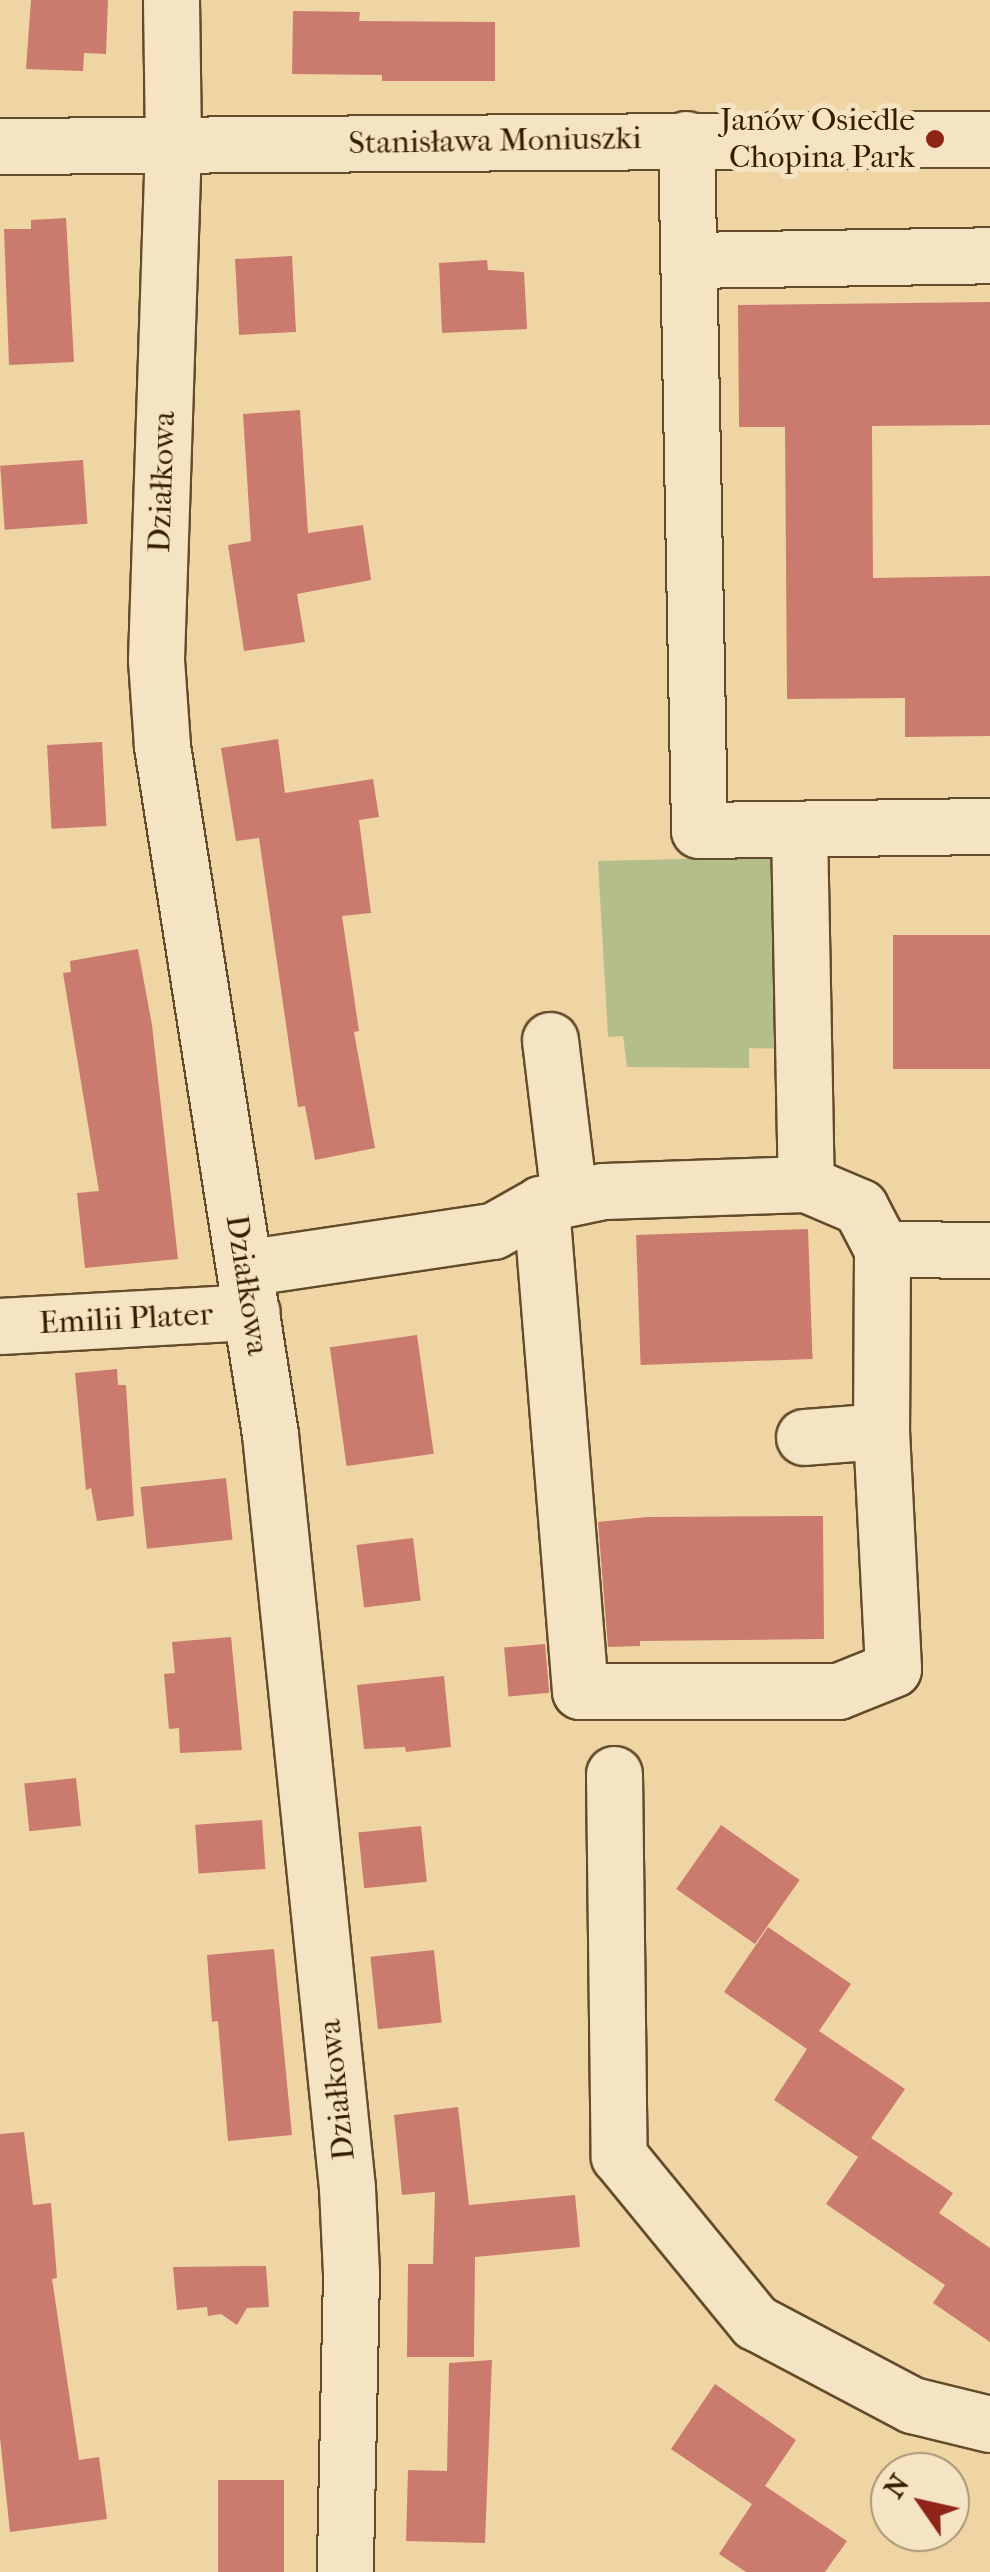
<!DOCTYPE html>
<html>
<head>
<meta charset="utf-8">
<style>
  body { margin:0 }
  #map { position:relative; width:990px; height:2572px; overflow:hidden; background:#f0d5a4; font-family:"IM FELL French Canon",serif }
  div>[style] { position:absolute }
  .green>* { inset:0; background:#b4be8a }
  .building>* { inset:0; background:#ca7b6d; transform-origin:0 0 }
  .roads { filter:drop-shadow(2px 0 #634c2a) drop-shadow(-2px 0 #634c2a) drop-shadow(0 2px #634c2a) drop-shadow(0 -2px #634c2a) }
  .minor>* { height:55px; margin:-27.5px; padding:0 27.5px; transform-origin:27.5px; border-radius:27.5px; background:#f5e4c4 }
  .dots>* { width:28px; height:28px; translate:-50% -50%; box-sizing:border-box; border:5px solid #f5e4c4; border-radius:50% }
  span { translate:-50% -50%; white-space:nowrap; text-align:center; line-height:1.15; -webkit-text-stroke:10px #f5e4c4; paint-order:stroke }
  .poi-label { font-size:32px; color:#341f01 }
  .right { translate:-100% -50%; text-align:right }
  .street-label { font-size:32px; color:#341f01 }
  .north { position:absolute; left:870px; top:2452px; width:100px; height:100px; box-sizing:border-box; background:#f5e4c4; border:2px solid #a89576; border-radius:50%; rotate:304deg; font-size:28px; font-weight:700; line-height:40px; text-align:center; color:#341f01 }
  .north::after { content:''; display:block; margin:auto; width:35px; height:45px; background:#8f2418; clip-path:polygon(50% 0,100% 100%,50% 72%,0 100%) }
</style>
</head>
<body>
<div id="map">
  <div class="green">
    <div style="clip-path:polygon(769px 857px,778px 861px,786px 1049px,749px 1048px,749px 1068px,627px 1067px,623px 1036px,608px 1037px,598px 861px)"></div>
  </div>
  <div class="building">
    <div style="clip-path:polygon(31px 0,108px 0,106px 54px,84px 53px,83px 71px,26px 69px)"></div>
    <div style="clip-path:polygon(293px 11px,360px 12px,359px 21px,495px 22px,495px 81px,382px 81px,382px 75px,292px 74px)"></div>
    <div style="clip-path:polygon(66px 218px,74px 362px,9px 365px,4px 229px,31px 229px,31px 220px)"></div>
    <div style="left:292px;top:256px;width:76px;height:57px;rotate:87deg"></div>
    <div style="clip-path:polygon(487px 260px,488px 270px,524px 272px,527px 329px,442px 333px,439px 263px)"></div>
    <div style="clip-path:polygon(990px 302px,990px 425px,872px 426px,873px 578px,990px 576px,990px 736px,905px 737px,905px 698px,787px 699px,785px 427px,739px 427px,738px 305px)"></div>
    <div style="clip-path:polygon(300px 410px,308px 533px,363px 525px,371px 580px,297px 594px,305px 642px,244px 651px,228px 545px,251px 541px,243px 414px)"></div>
    <div style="left:83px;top:460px;width:64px;height:83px;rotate:86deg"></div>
    <div style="clip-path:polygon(278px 739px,285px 793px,373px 779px,379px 817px,359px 820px,371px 913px,342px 916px,359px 1031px,354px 1032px,375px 1148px,315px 1160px,305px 1106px,298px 1107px,259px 838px,236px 841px,221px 748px)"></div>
    <div style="left:102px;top:742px;width:84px;height:55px;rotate:87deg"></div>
    <div style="left:990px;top:935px;width:134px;height:97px;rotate:90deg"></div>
    <div style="clip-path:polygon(138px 949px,152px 1025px,178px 1259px,85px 1268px,77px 1193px,99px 1191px,63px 973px,71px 972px,70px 961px)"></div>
    <div style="left:808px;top:1229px;width:130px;height:172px;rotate:88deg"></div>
    <div style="left:417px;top:1335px;width:120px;height:88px;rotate:82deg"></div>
    <div style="clip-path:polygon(117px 1369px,118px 1385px,126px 1385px,134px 1516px,97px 1521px,91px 1488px,86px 1490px,75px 1373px)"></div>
    <div style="left:226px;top:1478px;width:62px;height:86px;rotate:84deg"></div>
    <div style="clip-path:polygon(823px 1516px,824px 1639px,640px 1641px,640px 1646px,608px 1647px,598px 1522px,647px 1517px)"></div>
    <div style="left:413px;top:1538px;width:63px;height:57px;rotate:83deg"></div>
    <div style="clip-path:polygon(231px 1637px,242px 1750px,180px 1753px,179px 1728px,169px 1729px,164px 1674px,175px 1673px,172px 1642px)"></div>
    <div style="left:545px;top:1644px;width:49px;height:41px;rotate:85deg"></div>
    <div style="clip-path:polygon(444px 1676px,451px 1747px,406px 1752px,405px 1747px,364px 1749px,357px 1685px)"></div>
    <div style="left:76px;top:1778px;width:48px;height:52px;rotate:84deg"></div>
    <div style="left:262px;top:1820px;width:49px;height:67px;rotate:86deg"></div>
    <div style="left:721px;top:1825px;width:96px;height:78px;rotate:35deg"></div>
    <div style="left:421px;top:1826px;width:56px;height:63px;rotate:84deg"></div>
    <div style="clip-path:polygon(768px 1927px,851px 1984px,819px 2031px,905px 2089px,858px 2157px,774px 2100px,807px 2049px,724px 1992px)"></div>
    <div style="clip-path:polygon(274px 1949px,292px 2135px,228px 2141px,218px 2021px,212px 2022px,207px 1955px)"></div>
    <div style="left:434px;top:1950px;width:73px;height:64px;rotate:84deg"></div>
    <div style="clip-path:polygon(458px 2107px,469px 2205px,575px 2195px,580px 2247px,475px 2257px,474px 2357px,407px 2357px,408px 2264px,433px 2264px,435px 2192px,402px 2195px,394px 2115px)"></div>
    <div style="clip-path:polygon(24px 2132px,33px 2205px,51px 2203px,57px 2278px,52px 2279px,79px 2460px,99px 2457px,107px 2519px,10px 2532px,0 2438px,0 2134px)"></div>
    <div style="clip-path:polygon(871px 2138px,953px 2193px,939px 2213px,990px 2248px,990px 2342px,933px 2303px,945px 2285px,826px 2204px)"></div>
    <div style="clip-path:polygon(266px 2266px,269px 2307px,247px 2308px,237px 2325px,221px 2314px,208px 2316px,207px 2307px,177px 2310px,173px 2267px)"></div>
    <div style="clip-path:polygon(492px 2360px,485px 2543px,406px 2541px,408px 2470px,447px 2471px,449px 2363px)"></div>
    <div style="clip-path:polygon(715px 2384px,796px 2440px,765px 2486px,847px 2541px,825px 2572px,746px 2572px,719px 2554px,752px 2504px,671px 2449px)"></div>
    <div style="left:218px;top:2480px;width:66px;height:92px"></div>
  </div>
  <div class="roads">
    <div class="minor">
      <div style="left:171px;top:0;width:144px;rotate:89.2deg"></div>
      <div style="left:173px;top:144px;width:516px;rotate:91.89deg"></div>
      <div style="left:156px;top:660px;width:86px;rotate:86deg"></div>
      <div style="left:162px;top:746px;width:696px;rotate:81.08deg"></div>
      <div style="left:270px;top:1434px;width:758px;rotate:84.17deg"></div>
      <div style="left:347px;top:2188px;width:86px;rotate:87.3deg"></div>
      <div style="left:351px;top:2274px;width:298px;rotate:91.2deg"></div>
      <div style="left:686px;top:139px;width:691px;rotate:88.92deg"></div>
      <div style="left:699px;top:830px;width:291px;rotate:-0.8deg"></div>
      <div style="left:0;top:146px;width:990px;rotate:-0.41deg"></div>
      <div style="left:688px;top:260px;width:302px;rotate:-0.9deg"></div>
      <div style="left:799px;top:829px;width:355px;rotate:88.9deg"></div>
      <div style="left:806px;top:1184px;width:59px;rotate:23.1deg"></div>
      <div style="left:860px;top:1207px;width:47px;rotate:62.4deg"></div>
      <div style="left:882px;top:1249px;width:182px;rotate:90.3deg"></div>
      <div style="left:881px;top:1431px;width:238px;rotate:87.1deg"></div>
      <div style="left:893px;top:1669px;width:59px;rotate:158.2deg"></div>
      <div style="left:838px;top:1691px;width:258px;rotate:180deg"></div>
      <div style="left:580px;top:1691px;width:489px;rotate:-94.6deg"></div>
      <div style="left:541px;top:1204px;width:63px;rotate:-11.8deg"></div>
      <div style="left:603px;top:1191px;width:203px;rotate:-2deg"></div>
      <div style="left:550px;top:1040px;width:157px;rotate:83.1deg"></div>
      <div style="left:882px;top:1249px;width:108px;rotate:0.5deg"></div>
      <div style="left:244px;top:1268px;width:252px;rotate:-8.5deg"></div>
      <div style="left:493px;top:1231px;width:55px;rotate:-29.4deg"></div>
      <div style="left:0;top:1326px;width:252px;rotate:-3.2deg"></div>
      <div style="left:804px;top:1437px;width:77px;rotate:-4.5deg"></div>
      <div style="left:614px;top:1774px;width:382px;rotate:89.3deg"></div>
      <div style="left:619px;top:2156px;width:215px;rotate:50.7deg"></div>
      <div style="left:755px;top:2322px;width:178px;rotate:27.9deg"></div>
      <div style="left:912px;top:2405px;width:80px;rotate:13.7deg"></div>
    </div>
  </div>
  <div class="dots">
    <div style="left:935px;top:139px;background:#8f2418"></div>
  </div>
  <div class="poi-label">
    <span class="right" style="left:915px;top:139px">Janów Osiedle<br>Chopina Park</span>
  </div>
  <div class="street-label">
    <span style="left:495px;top:141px;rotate:-1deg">Stanisława Moniuszki</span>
    <span style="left:162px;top:482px;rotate:-88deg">Działkowa</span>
    <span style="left:247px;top:1285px;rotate:81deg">Działkowa</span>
    <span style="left:126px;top:1319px;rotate:-3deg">Emilii Plater</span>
    <span style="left:337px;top:2090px;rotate:-96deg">Działkowa</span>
  </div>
  <div class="north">N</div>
</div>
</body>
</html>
